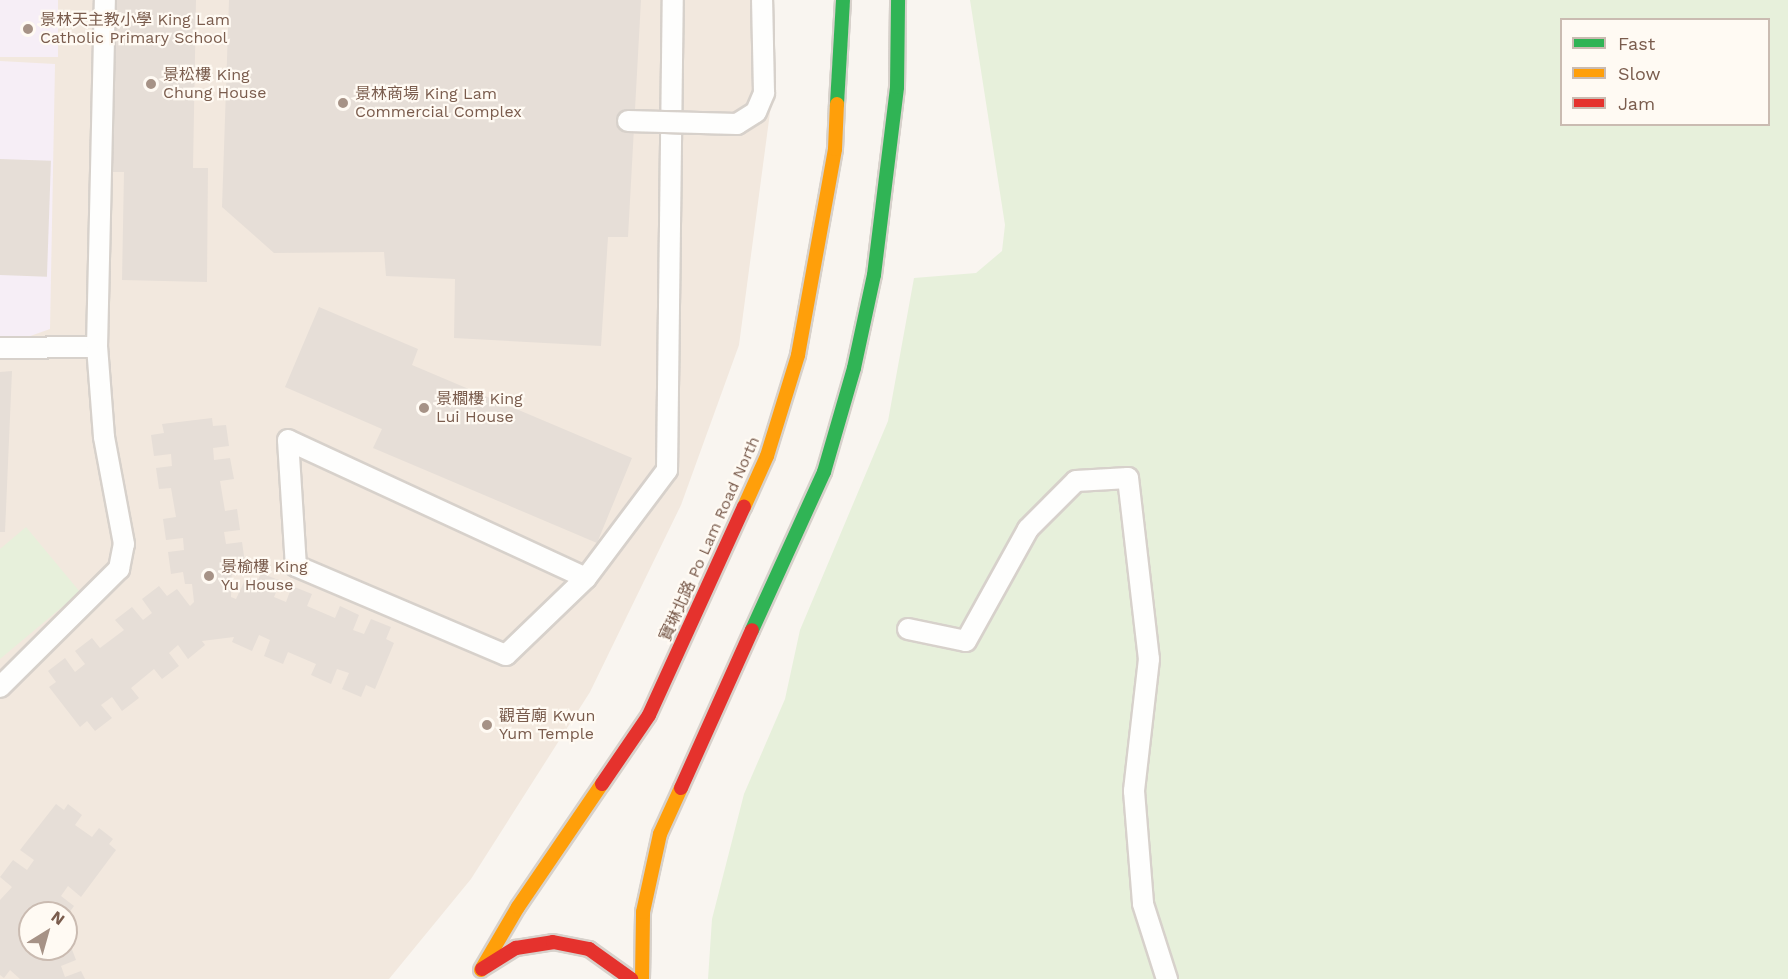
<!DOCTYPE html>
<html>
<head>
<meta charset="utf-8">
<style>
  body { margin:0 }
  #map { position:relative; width:1788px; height:979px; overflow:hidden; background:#f9f5f0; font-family:"Work Sans","Noto Sans TC",sans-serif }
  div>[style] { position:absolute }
  .residential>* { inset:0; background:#f2e8de }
  .education>* { inset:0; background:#f6eef6; transform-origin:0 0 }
  .green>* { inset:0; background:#e7f0db }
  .building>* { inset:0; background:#e6ded7; transform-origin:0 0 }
  .roads { filter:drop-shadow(2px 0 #d7d1cb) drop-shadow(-2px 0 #d7d1cb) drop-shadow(0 2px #d7d1cb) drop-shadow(0 -2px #d7d1cb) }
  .lane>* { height:20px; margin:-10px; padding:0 10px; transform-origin:10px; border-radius:10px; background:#fefefd }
  .fast>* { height:14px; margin:-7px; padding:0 7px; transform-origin:7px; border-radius:7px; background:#30b455 }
  .slow>* { height:14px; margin:-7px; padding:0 7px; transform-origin:7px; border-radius:7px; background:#ff9f0a }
  .jam>* { height:14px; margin:-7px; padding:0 7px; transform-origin:7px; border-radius:7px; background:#e5322d }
  .bridges { filter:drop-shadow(2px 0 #d7d1cb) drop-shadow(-2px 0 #d7d1cb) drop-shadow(0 2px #d7d1cb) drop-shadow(0 -2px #d7d1cb) }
  .lane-bridge>* { height:20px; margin:-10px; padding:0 10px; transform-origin:10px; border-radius:10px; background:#fefefd }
  .dots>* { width:16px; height:16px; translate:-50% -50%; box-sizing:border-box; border:3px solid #fffaf3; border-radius:50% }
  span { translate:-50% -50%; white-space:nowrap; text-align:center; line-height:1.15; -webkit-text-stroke:4.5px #fffaf3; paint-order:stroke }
  .poi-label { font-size:16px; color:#7a5c4d }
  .left { translate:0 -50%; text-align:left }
  .street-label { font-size:16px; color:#7a5c4d }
  .legend { position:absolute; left:1560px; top:18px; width:210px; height:108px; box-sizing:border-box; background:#fffaf3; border:2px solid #cabbb1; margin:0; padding:8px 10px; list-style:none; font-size:18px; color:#7a5c4d }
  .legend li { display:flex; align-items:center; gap:12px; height:30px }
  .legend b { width:30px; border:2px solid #cabbb1 }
  .north { position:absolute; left:18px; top:901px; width:60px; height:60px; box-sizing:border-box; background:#fffaf3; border:2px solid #cabbb1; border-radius:50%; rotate:37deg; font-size:16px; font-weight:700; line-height:24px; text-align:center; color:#7a5c4d }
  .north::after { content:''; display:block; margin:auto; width:21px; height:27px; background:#a69286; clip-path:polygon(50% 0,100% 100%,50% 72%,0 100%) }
</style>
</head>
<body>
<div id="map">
  <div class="residential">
    <div style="clip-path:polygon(evenodd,0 0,771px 0,775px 75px,739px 345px,681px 505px,590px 692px,471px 879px,389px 979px,0 979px,0 0,30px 913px,66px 913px,66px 949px,30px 949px,30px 913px)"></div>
  </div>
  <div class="education">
    <div style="left:0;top:0;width:58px;height:57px"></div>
    <div style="clip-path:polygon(0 61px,55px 64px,50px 329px,5px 345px,0 345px)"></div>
  </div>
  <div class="green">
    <div style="clip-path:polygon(evenodd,970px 0,1788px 0,1788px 979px,708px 979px,712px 919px,744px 794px,785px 699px,800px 630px,888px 421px,914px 278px,976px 273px,1002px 251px,1005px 225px,970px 0,1562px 20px,1768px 20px,1768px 124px,1562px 124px,1562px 20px)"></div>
    <div style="clip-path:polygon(26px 527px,80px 592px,0 659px,0 549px)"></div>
  </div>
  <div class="building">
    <div style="clip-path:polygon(109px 0,196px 0,193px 168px,208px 168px,207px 282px,122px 280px,124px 172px,106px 172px)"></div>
    <div style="clip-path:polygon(229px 0,641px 0,628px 237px,608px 237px,601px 346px,454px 338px,455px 279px,386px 276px,384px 252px,274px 253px,222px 207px)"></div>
    <div style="left:0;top:159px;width:51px;height:116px;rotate:2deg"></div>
    <div style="clip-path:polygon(319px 307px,418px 349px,412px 365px,632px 458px,597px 543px,373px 448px,382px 429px,285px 387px)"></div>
    <div style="clip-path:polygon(12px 371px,5px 532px,0 532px,0 372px)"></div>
    <div style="clip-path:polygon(212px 418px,213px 426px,226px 425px,229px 446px,213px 448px,214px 460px,230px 458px,234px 479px,220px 481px,225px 511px,237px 509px,240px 530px,224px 532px,226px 544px,242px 542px,245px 563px,232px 565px,231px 597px,236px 599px,245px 580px,256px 585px,261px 573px,281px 581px,274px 597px,286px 602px,292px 586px,312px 594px,307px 606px,335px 618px,340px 606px,359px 615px,353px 630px,364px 634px,371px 619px,391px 627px,386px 639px,394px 643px,375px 689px,366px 685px,361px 697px,342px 689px,349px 673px,337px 669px,331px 684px,311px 675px,316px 664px,288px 652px,283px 664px,264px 656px,270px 640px,259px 635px,252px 651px,232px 642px,234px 637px,202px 641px,205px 645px,188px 659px,178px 645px,169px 653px,179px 666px,162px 679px,154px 669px,131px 688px,139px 698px,122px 711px,112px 697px,101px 705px,112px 718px,95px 731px,87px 721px,80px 727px,49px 687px,56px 682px,48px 671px,65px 658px,75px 672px,85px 664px,75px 651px,92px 638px,100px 648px,124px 630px,115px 620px,132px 607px,143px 620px,152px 613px,142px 599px,159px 586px,167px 596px,177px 589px,190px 606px,194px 602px,192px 584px,185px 584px,183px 572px,171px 574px,168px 552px,184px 550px,183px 538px,166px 540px,163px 519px,176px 517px,171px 488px,159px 489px,156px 468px,172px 466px,171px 454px,154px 456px,151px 435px,164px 433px,162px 424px)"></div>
    <div style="clip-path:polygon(56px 804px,64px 810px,68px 804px,82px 815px,75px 825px,92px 837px,99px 828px,113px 839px,109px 844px,116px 850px,81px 897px,68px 886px,61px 896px,74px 906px,66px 917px,66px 913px,30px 913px,30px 949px,66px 949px,68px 939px,76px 960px,61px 966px,65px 977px,81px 971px,85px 979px,20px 979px,10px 970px,4px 978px,0 975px,0 900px,12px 887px,0 877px,13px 860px,27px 870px,34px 860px,20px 850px)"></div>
  </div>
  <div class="roads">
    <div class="lane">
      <div style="left:0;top:348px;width:97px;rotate:-0.6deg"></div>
      <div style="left:586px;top:578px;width:328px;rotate:-155.2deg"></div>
      <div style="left:288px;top:440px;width:126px;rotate:86.4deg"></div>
      <div style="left:296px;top:566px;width:228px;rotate:23deg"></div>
      <div style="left:506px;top:655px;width:111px;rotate:-43.9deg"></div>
      <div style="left:586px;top:578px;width:135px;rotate:-53.1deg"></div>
      <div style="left:667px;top:470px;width:470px;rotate:-89.3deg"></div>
      <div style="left:908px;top:629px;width:59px;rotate:11.7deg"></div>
      <div style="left:966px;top:641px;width:128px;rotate:-61deg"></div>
      <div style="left:1028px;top:529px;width:68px;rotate:-45deg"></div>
      <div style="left:1076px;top:481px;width:52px;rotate:-3.3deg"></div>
      <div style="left:1128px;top:478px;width:182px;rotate:83.4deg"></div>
      <div style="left:1149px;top:659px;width:133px;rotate:96.5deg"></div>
      <div style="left:1134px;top:791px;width:113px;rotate:85.4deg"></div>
      <div style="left:1143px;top:904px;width:79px;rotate:72.3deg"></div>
      <div style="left:0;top:687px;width:168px;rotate:-44.8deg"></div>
      <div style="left:119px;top:569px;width:25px;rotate:-79deg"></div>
      <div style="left:124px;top:544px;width:109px;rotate:-100.6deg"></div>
      <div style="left:104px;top:437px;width:90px;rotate:-94.4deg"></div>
      <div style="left:97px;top:347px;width:347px;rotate:-88.7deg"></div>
    </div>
    <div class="fast">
      <div style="left:837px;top:104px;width:104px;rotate:-86.7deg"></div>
      <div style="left:752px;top:630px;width:174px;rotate:-65.5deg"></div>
      <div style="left:824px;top:472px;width:108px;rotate:-73.9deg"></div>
      <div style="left:854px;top:368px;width:95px;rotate:-77.9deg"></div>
      <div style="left:874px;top:275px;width:189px;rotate:-83deg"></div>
      <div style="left:897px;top:87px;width:87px;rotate:-89.3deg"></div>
    </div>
    <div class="slow">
      <div style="left:744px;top:507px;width:56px;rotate:-65.7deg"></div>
      <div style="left:767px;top:456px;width:106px;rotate:-72.9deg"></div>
      <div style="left:798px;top:355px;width:209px;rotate:-79.8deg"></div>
      <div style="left:835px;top:149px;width:45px;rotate:-87.5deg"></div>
      <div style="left:481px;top:970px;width:73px;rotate:-59.6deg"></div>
      <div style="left:518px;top:907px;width:149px;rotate:-55.7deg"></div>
      <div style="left:642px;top:979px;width:67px;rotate:-89.1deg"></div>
      <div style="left:643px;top:912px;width:80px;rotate:-77.7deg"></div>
      <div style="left:660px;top:834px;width:51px;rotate:-65.5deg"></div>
    </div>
    <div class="jam">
      <div style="left:602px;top:784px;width:83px;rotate:-55.7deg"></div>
      <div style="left:649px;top:715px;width:229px;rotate:-65.5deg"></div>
      <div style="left:681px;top:788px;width:173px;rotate:-65.8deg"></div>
      <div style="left:482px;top:969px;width:40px;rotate:-32deg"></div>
      <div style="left:516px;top:948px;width:37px;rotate:-9deg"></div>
      <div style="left:553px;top:942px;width:37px;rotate:11deg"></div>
      <div style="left:589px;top:949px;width:52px;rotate:35.5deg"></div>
    </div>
  </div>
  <div class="bridges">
    <div class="lane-bridge">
      <div style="left:628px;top:121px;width:109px;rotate:1.6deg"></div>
      <div style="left:737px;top:124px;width:22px;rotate:-32deg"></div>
      <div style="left:756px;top:112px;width:21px;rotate:-67deg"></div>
      <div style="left:764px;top:93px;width:93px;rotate:-91.2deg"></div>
    </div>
  </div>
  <div class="dots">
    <div style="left:28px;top:29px;background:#a69286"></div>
    <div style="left:151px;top:84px;background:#a69286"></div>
    <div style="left:343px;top:103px;background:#a69286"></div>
    <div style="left:424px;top:408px;background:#a69286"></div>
    <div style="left:209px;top:576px;background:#a69286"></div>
    <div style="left:487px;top:725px;background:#a69286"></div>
  </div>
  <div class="poi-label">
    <span class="left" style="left:40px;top:29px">景林天主教小學 King Lam<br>Catholic Primary School</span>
    <span class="left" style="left:163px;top:84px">景松樓 King<br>Chung House</span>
    <span class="left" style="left:355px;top:103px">景林商場 King Lam<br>Commercial Complex</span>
    <span class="left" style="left:436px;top:408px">景櫚樓 King<br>Lui House</span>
    <span class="left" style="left:221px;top:576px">景榆樓 King<br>Yu House</span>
    <span class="left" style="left:499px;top:725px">觀音廟 Kwun<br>Yum Temple</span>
  </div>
  <div class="street-label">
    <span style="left:710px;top:539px;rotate:-66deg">寶琳北路 Po Lam Road North</span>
  </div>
  <ul class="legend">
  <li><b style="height:8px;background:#30b455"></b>Fast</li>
  <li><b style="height:8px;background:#ff9f0a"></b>Slow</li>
  <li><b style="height:8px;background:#e5322d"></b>Jam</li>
  </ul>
  <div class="north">N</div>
</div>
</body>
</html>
